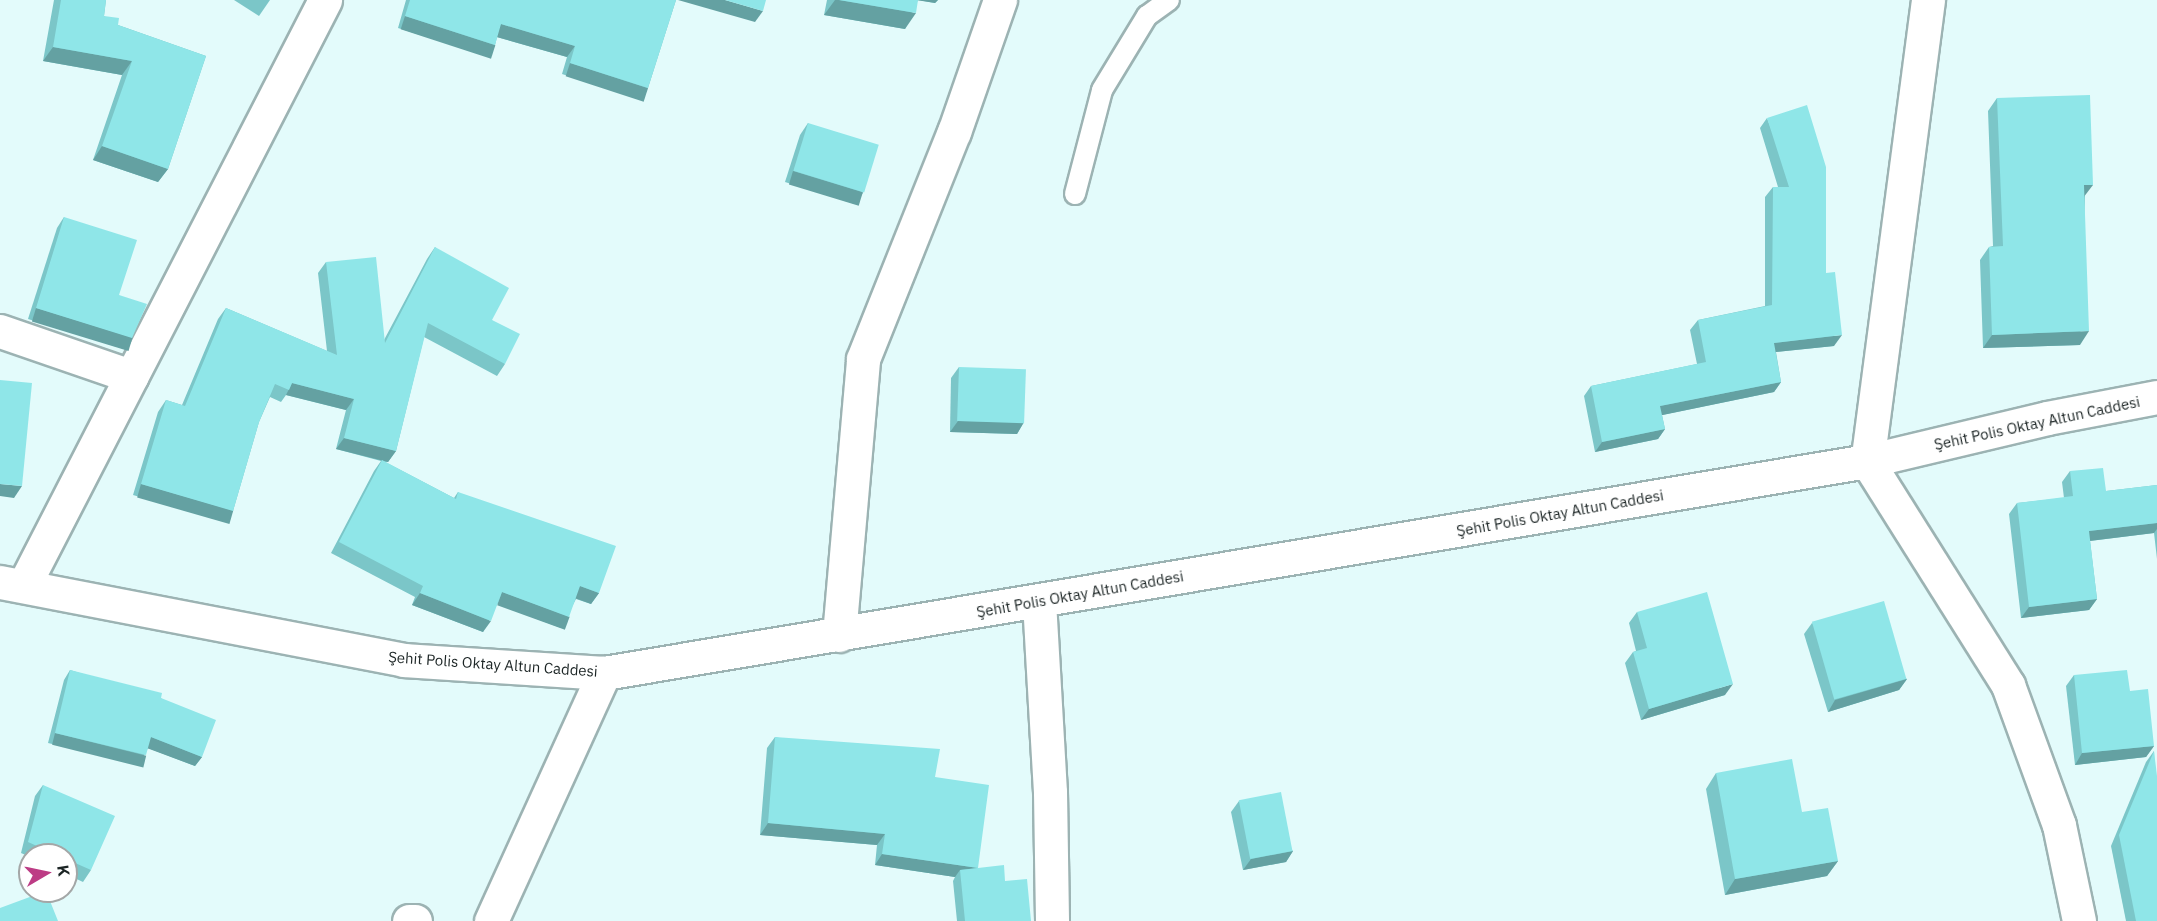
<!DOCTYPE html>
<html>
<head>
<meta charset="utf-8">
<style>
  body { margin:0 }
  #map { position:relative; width:2157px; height:921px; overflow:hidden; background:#e3fbfb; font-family:"IBM Plex Sans",sans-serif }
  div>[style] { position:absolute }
  .roads { filter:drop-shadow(2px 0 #9cb3b3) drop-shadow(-2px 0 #9cb3b3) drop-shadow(0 2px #9cb3b3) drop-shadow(0 -2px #9cb3b3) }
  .service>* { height:20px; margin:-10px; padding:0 10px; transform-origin:10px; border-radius:10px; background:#fff }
  .minor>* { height:33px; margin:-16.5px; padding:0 16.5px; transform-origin:16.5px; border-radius:16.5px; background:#fff }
  .tertiary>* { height:33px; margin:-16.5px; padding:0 16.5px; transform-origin:16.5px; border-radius:16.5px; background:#fff }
  .wall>* { inset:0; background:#7bc6c8 }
  .shaded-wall>* { inset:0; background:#64a1a2; transform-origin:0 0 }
  .building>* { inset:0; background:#8fe6e8; transform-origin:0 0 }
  span { translate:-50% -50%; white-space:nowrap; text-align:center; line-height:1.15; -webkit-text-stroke:4.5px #fff; paint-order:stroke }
  .street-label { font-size:15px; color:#1b2424 }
  .north { position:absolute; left:18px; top:843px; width:60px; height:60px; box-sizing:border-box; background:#fff; border:2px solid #a4a7a7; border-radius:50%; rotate:81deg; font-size:16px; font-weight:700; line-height:24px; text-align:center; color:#1b2424 }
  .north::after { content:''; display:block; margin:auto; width:21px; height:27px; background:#bd3c85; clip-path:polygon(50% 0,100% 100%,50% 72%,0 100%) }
</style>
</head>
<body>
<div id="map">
  <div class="roads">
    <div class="service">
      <div style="left:1075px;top:194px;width:107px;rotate:-75.4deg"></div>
      <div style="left:1102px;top:90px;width:87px;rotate:-58.7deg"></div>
      <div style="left:1147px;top:16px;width:27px;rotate:-36deg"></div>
    </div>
    <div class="minor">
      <div style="left:1928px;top:0;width:465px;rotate:97.5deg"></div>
      <div style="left:1867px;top:461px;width:265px;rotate:57.8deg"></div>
      <div style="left:2008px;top:685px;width:149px;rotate:70deg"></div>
      <div style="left:2059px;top:825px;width:98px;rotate:78.2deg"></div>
      <div style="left:0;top:331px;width:139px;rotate:19deg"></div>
      <div style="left:24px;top:585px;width:658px;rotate:-62.77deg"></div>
      <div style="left:1039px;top:601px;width:191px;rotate:86.7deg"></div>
      <div style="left:1050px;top:792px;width:129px;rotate:89.1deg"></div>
      <div style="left:839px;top:635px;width:277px;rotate:-85deg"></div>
      <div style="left:863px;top:359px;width:245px;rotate:-68.2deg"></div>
      <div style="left:954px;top:132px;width:140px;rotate:-70.8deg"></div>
      <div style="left:409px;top:921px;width:6px"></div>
      <div style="left:491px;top:921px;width:273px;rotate:-65.5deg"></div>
    </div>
    <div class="tertiary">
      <div style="left:0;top:582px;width:411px;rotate:10.9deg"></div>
      <div style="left:404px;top:660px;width:200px;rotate:3.7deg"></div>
      <div style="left:604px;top:673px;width:1281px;rotate:-9.53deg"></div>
      <div style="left:1867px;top:461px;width:185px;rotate:-13.4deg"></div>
      <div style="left:2047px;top:418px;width:112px;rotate:-10.8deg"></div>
    </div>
  </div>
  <div class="wall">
    <div style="clip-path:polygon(54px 0,106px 0,104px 16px,118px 25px,206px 56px,168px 169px,158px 182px,93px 160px,122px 75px,43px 61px)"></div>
    <div style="clip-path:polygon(234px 0,270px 0,259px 16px)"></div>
    <div style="clip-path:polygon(406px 0,676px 0,648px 88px,640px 99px,562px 74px,567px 57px,497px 37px,495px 45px,487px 56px,398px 28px)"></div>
    <div style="clip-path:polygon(827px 0,938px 0,935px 3px,918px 0,905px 29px,824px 15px)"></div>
    <div style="clip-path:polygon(1997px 98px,2085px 196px,2080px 345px,1983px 348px,1980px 260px,1989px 247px,1993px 246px,1988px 111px)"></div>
    <div style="clip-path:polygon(1767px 118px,1826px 273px,1834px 346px,1776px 352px,1781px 382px,1774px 392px,1662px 415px,1665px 429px,1658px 439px,1595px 452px,1584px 396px,1591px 386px,1697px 364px,1690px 330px,1698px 320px,1765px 306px,1765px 197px,1773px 187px,1778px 187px,1760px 128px)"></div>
    <div style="clip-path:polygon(808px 123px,863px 193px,855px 204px,785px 182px,800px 135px)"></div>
    <div style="clip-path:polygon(64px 217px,119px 295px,132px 338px,124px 349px,28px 319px,57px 228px)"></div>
    <div style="clip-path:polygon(435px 247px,492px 320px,505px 364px,497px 376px,424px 337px,396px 451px,388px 462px,385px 462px,454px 498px,458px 492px,599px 593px,591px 604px,576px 599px,561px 628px,497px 604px,483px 632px,412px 605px,415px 597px,331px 553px,374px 471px,381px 461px,336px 449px,346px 410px,286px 395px,281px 402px,270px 397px,259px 422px,233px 511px,225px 522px,133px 495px,158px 412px,166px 400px,182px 405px,218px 319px,226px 308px,327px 351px,318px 273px,326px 262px,384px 340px,427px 259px)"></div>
    <div style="clip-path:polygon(959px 367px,1024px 422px,1017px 434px,950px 432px,951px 378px)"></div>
    <div style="clip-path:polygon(2070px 471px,2106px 491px,2157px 485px,2157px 559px,2154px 533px,2090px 541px,2097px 599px,2089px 610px,2021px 618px,2009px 514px,2017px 503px,2064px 498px,2062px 482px)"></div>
    <div style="clip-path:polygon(1637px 612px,1725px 695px,1641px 720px,1625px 663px,1633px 652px,1636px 651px,1629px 623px)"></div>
    <div style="clip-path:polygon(1812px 623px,1907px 679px,1899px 690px,1828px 712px,1804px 634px)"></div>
    <div style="clip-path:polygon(70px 670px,161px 698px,202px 757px,195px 766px,148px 748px,139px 765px,48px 743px,64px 680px)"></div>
    <div style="clip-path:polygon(2074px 675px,2154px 746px,2146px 757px,2075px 765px,2066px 686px)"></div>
    <div style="clip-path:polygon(775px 737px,935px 777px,978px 868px,1005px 881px,1031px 921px,957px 921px,953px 881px,955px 877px,875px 865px,877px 845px,760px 835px,767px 748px)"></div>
    <div style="clip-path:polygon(2154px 751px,2157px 921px,2126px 921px,2111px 846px,2146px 762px)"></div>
    <div style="clip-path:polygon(1716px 773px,1802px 812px,1838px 861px,1827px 876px,1725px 895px,1706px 789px)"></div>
    <div style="clip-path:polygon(43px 785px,91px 870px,83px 882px,66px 874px,66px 855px,30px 855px,30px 857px,21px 853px,35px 796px)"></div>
    <div style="clip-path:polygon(1239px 801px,1293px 851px,1286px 862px,1243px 870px,1231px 812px)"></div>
  </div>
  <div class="shaded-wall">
    <div style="clip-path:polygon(678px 0,725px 0,763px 11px,755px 22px)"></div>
    <div style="clip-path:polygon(835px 0,839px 0,916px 13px,905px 29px,824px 15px)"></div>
    <div style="clip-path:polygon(916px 0,938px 0,935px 3px)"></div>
    <div style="left:405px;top:16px;width:95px;height:14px;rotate:18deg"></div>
    <div style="clip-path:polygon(501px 24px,575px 46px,567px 57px,493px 36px)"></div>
    <div style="clip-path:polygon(53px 47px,132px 61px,122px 75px,43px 61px)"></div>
    <div style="left:570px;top:63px;width:82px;height:14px;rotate:18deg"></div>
    <div style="clip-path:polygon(102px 146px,168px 169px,158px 182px,93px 160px)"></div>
    <div style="left:793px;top:171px;width:73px;height:14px;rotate:17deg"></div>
    <div style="clip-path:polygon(2084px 185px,2093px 185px,2083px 198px)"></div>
    <div style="left:36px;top:308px;width:101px;height:14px;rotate:17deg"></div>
    <div style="clip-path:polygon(2089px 331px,2080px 345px,1983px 348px,1992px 335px)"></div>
    <div style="clip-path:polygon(1842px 335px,1834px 346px,1766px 353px,1774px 343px)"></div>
    <div style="clip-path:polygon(1781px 382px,1774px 392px,1653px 417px,1660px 406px)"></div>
    <div style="clip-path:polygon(292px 383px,354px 399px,346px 410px,286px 395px)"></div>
    <div style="clip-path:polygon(958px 421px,1024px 422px,1017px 434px,950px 432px)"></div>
    <div style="clip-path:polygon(1665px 429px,1658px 439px,1595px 452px,1602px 442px)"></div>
    <div style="clip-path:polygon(344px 438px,396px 451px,388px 462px,336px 449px)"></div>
    <div style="clip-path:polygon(0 484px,22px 486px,14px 498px,0 496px)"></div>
    <div style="left:141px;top:484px;width:96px;height:14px;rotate:16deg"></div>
    <div style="clip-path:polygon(2157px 523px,2157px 529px,2154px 533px,2081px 542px,2089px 531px)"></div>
    <div style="clip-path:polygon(580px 586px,599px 593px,591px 604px,572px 597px)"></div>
    <div style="left:502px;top:592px;width:72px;height:14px;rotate:20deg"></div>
    <div style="clip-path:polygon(420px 593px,491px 621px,483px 632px,412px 605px)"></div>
    <div style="clip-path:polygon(2097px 599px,2089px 610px,2021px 618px,2029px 607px)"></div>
    <div style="clip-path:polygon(1907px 679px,1899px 690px,1828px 712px,1835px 700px)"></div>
    <div style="clip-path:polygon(1733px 684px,1725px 695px,1641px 720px,1649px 709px)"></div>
    <div style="left:55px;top:733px;width:94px;height:12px;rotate:14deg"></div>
    <div style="clip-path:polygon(151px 737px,202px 757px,195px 766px,144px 747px)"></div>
    <div style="clip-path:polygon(2154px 746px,2146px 757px,2075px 765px,2082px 753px)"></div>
    <div style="clip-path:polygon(768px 823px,885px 834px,877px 845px,760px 835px)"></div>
    <div style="clip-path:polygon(1293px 851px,1286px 862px,1243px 870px,1251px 859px)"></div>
    <div style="clip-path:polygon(882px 854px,978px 868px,960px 870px,955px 877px,875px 865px)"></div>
    <div style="clip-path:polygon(1838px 861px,1827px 876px,1725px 895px,1735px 879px)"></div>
  </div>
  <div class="building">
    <div style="clip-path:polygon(61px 0,106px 0,104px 16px,119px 18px,118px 25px,206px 56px,168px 169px,102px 146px,132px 61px,53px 47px)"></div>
    <div style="clip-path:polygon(410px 0,676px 0,648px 88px,570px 63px,575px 46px,501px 24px,495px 45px,405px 16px)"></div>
    <div style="clip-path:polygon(725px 0,766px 0,763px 11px)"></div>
    <div style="clip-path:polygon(839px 0,918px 0,916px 13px)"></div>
    <div style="clip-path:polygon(2090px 95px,2093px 185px,2084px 185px,2089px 331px,1992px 335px,1989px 247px,2003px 246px,1997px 98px)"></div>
    <div style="clip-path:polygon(1807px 105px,1826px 167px,1826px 273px,1835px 272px,1842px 335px,1774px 343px,1781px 382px,1660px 406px,1665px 429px,1602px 442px,1591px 386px,1706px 362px,1698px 320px,1772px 305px,1773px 187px,1789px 187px,1767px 118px)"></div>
    <div style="left:808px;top:123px;width:74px;height:50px;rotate:17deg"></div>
    <div style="clip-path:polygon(64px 217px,137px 240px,119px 295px,147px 304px,132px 338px,36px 308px)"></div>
    <div style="clip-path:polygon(435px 247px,509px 288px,492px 320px,520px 334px,505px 364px,428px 323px,396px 451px,344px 438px,354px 399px,292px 383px,289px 390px,275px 384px,259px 422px,233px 511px,141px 484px,166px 400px,185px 406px,226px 308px,337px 355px,326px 262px,376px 257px,385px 343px)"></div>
    <div style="left:959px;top:367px;width:67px;height:54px;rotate:2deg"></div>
    <div style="clip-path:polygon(0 380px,32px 383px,22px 486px,0 484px)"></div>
    <div style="clip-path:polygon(382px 460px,456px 499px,458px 492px,616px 546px,599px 593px,580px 586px,569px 617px,502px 592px,491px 621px,420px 593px,423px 586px,339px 542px)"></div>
    <div style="clip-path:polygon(2103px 468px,2106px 491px,2157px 485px,2157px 523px,2089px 531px,2097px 599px,2029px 607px,2017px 503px,2073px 496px,2070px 471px)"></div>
    <div style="clip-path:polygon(1707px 592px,1733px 684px,1649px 709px,1633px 652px,1647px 648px,1637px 612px)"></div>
    <div style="left:1884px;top:601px;width:81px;height:75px;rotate:74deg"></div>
    <div style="clip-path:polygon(70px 670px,162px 693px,161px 698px,216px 720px,202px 757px,151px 737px,146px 755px,55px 733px)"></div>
    <div style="clip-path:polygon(2127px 670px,2130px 691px,2148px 689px,2154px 746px,2082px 753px,2074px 675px)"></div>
    <div style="clip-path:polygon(775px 737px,940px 749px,935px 777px,989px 785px,978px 868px,1004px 865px,1005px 881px,1027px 879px,1031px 921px,965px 921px,960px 870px,978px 868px,882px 854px,885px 834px,768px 823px)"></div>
    <div style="clip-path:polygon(2154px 751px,2157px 776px,2157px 921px,2136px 921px,2119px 835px)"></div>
    <div style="clip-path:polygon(1792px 759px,1802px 812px,1828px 808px,1838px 861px,1735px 879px,1716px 773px)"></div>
    <div style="clip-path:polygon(43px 785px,115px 816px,91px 870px,66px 859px,66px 855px,57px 855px,28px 842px)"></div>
    <div style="left:1281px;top:792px;width:60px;height:43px;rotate:79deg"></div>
    <div style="clip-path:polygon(46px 891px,58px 921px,0 921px,0 908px)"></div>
  </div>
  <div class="street-label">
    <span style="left:2037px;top:423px;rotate:-12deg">Şehit Polis Oktay Altun Caddesi</span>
    <span style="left:1560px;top:513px;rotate:-10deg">Şehit Polis Oktay Altun Caddesi</span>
    <span style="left:1080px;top:594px;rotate:-10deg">Şehit Polis Oktay Altun Caddesi</span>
    <span style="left:493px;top:664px;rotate:4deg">Şehit Polis Oktay Altun Caddesi</span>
  </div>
  <div class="north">K</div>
</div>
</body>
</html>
